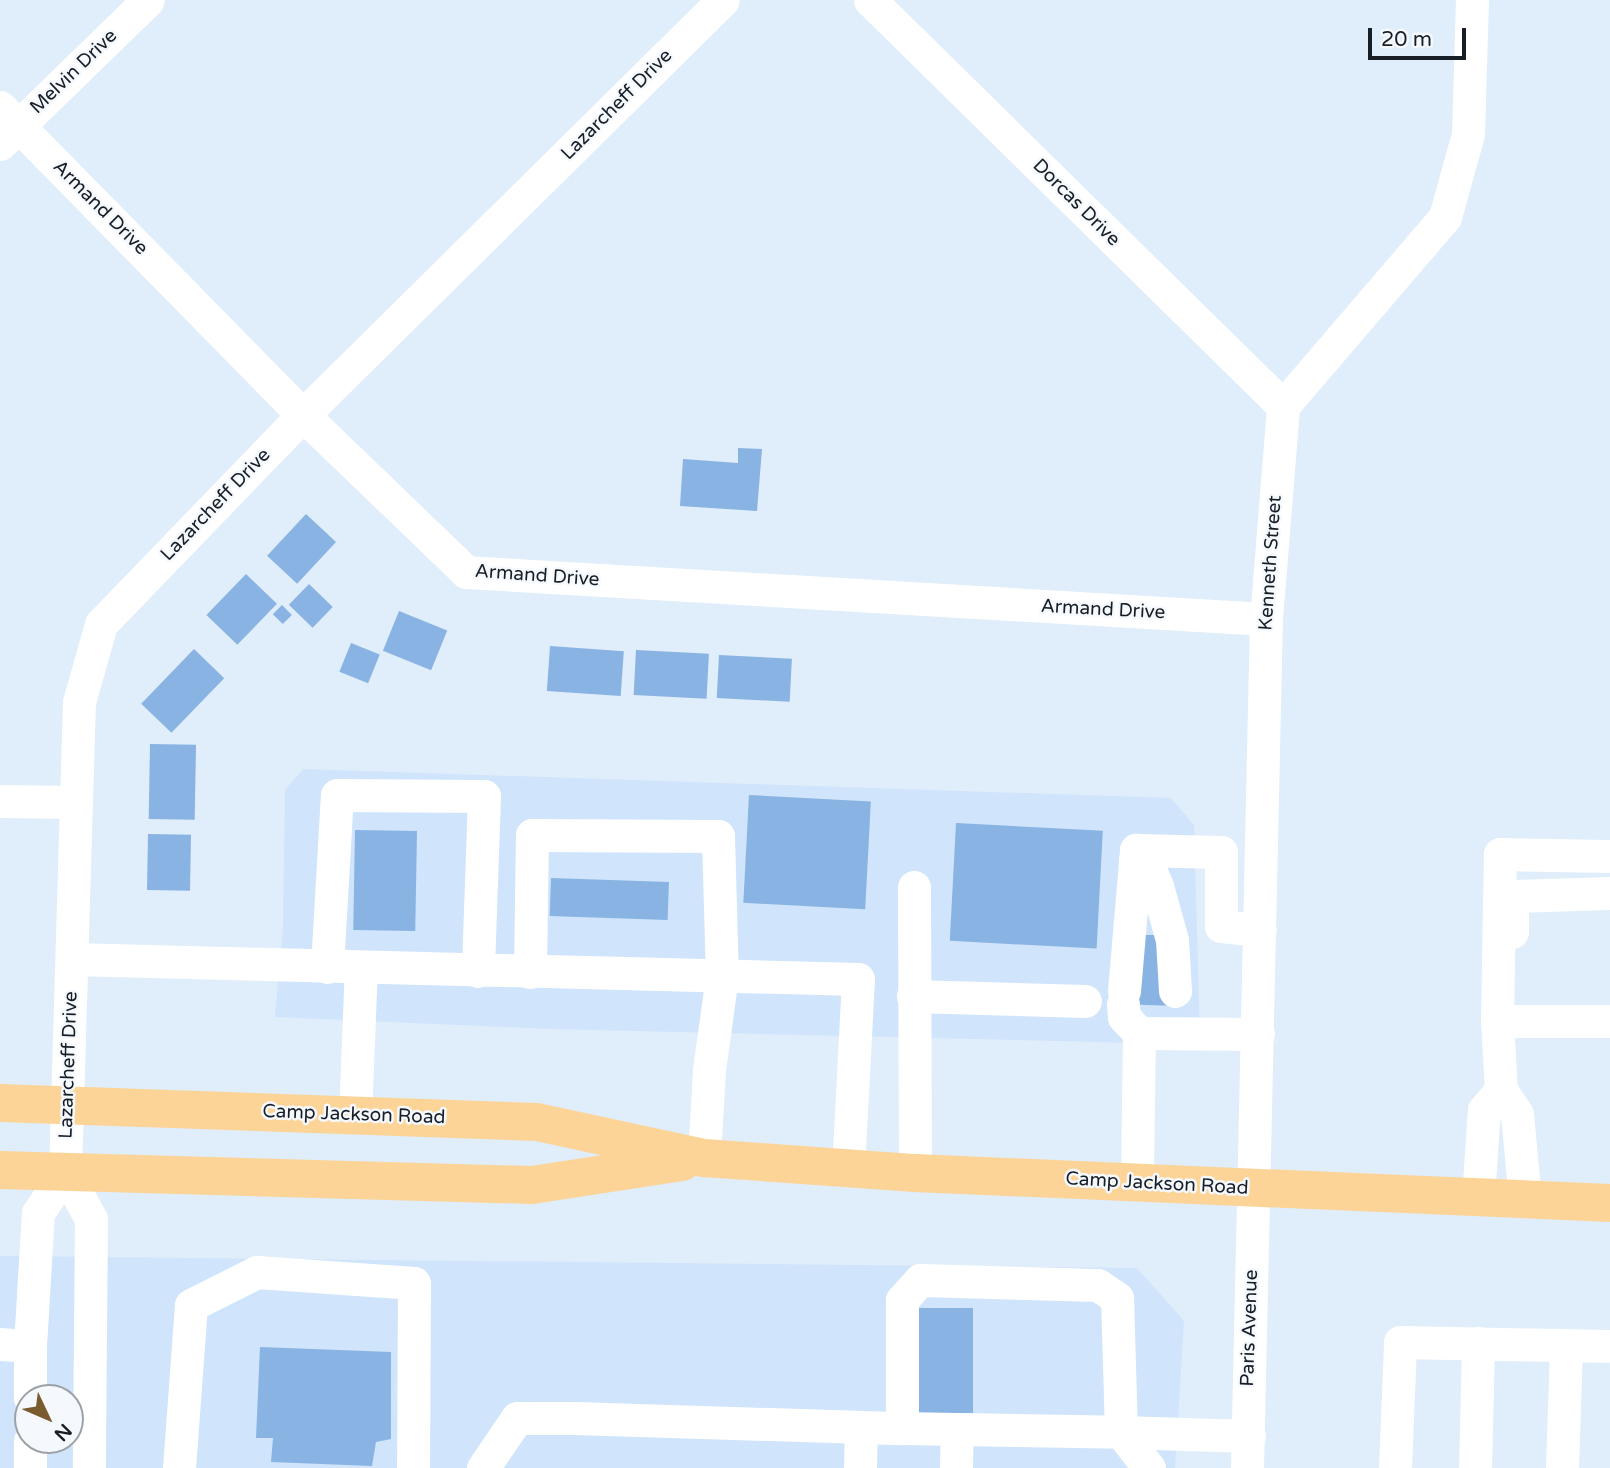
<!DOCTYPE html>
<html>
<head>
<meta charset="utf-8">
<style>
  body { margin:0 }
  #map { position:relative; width:1610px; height:1468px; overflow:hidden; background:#e0edfa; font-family:"Varela Round",sans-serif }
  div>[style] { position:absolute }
  .built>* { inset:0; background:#d0e4fb }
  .building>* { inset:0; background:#88b3e2; transform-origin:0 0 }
  .minor>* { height:33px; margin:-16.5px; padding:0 16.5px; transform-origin:16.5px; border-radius:16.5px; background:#fff }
  .major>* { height:38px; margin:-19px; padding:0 19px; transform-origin:19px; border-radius:19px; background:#fcd497 }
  span { translate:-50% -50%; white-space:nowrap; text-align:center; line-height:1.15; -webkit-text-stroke:5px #f5f9fd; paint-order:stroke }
  .street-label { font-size:19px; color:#171e26 }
  .north { position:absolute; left:14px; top:1384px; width:70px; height:70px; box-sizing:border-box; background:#f5f9fd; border:2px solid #9ca1a7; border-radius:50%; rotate:134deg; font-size:19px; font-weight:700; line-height:28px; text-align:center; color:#171e26 }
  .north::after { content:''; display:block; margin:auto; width:24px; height:32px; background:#795b2f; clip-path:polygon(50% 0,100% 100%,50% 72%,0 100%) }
  .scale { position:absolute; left:1368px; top:28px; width:98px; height:32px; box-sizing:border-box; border:4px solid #171e26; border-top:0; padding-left:9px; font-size:21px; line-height:24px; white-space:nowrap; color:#171e26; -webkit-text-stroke:5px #f5f9fd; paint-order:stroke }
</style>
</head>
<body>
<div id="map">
  <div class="built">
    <div style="clip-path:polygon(303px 769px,1171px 798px,1194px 825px,1200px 1039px,1181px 1044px,552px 1029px,275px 1017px,283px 927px,285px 790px)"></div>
    <div style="clip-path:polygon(evenodd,0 1256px,1137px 1268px,1184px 1321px,1175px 1468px,0 1468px,0 1256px,28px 1398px,70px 1398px,70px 1440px,28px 1440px,28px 1398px)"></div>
  </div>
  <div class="building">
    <div style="clip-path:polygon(738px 448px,762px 449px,757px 511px,680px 506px,683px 459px,738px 463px)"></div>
    <div style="left:306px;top:514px;width:41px;height:57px;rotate:43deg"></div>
    <div style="left:246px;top:574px;width:43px;height:57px;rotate:44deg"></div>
    <div style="left:309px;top:584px;width:33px;height:29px;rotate:44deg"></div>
    <div style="left:282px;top:605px;width:14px;height:13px;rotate:45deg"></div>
    <div style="left:399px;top:611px;width:52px;height:43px;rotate:22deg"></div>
    <div style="left:351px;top:643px;width:31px;height:31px;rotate:22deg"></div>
    <div style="left:550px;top:646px;width:74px;height:45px;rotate:4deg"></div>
    <div style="left:194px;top:649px;width:42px;height:76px;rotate:44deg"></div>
    <div style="left:636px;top:650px;width:73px;height:45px;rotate:3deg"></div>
    <div style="left:719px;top:655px;width:73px;height:43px;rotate:3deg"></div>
    <div style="left:150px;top:744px;width:46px;height:75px;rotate:1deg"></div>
    <div style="left:749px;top:795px;width:122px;height:108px;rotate:3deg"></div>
    <div style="left:956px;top:823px;width:147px;height:118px;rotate:3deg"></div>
    <div style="left:355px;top:830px;width:62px;height:100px;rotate:1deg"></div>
    <div style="left:148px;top:834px;width:43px;height:56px;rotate:1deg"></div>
    <div style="left:551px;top:878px;width:118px;height:38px;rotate:2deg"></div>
    <div style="clip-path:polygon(1132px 935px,1164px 935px,1183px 991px,1183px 1006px,1109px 1004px)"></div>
    <div style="left:914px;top:1308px;width:59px;height:105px"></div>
    <div style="clip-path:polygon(260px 1347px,391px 1352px,391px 1439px,376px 1442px,372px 1466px,271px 1462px,273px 1438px,256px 1438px)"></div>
  </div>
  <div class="minor">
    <div style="left:870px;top:0;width:579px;rotate:44.51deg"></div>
    <div style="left:0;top:107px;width:432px;rotate:45.5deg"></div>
    <div style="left:303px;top:415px;width:226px;rotate:43.9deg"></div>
    <div style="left:466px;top:572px;width:801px;rotate:3.36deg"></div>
    <div style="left:0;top:144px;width:206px;rotate:-44.2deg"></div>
    <div style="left:0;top:801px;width:76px;rotate:0.8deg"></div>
    <div style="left:1135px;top:860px;width:20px;rotate:37deg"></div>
    <div style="left:1151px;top:872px;width:15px;rotate:67deg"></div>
    <div style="left:1157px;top:886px;width:56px;rotate:74.5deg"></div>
    <div style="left:1172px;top:940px;width:51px;rotate:86.6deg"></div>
    <div style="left:914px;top:887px;width:286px;rotate:89.8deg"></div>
    <div style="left:1512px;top:932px;width:36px;rotate:-90deg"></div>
    <div style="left:1512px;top:896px;width:98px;rotate:-1.8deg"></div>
    <div style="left:72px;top:959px;width:786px;rotate:1.46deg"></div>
    <div style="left:858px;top:979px;width:189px;rotate:93deg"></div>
    <div style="left:327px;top:967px;width:172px;rotate:-86.7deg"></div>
    <div style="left:337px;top:795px;width:147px;rotate:0.4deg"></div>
    <div style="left:484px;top:796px;width:175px;rotate:92deg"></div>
    <div style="left:530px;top:972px;width:137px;rotate:-89.2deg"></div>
    <div style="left:532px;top:835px;width:186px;rotate:0.3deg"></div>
    <div style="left:718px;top:836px;width:140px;rotate:88.4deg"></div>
    <div style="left:722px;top:976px;width:95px;rotate:97.9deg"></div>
    <div style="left:709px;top:1070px;width:88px;rotate:93.3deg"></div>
    <div style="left:1124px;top:991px;width:142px;rotate:-85.1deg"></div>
    <div style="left:1136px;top:850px;width:85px;rotate:1.3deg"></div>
    <div style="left:1221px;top:852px;width:74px;rotate:90deg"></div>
    <div style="left:1221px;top:926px;width:39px;rotate:6deg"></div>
    <div style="left:913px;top:996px;width:172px;rotate:1.7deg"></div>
    <div style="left:1123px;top:1004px;width:13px;rotate:86deg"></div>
    <div style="left:1124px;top:1017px;width:22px;rotate:47deg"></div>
    <div style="left:1139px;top:1033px;width:151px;rotate:90.8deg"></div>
    <div style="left:1497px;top:1021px;width:113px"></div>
    <div style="left:1139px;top:1033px;width:119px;rotate:0.5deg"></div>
    <div style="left:355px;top:1115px;width:147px;rotate:-87.7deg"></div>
    <div style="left:65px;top:1172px;width:470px;rotate:-88.3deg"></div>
    <div style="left:79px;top:702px;width:81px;rotate:-74.2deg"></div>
    <div style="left:101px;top:624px;width:291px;rotate:-46deg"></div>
    <div style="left:303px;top:415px;width:590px;rotate:-44.66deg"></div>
    <div style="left:65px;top:1172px;width:54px;rotate:61deg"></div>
    <div style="left:91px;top:1219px;width:249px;rotate:90.5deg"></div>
    <div style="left:1478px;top:1197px;width:87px;rotate:-86.1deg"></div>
    <div style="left:1484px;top:1110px;width:26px;rotate:-50deg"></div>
    <div style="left:1525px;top:1200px;width:86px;rotate:-95.3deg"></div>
    <div style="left:1517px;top:1114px;width:29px;rotate:-124deg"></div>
    <div style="left:1501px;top:1090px;width:69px;rotate:-93.3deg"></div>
    <div style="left:1497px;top:1021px;width:167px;rotate:-89deg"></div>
    <div style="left:1500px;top:854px;width:110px;rotate:1deg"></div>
    <div style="left:0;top:1344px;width:30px;rotate:4deg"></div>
    <div style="left:30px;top:1398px;width:52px;rotate:-90deg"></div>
    <div style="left:30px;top:1346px;width:133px;rotate:-86.6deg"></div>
    <div style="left:38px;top:1213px;width:49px;rotate:-56.6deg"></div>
    <div style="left:30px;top:1440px;width:28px;rotate:90deg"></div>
    <div style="left:179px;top:1468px;width:163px;rotate:-85.8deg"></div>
    <div style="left:191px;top:1305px;width:74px;rotate:-26.6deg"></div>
    <div style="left:257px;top:1272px;width:157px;rotate:4deg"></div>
    <div style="left:414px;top:1283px;width:185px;rotate:90.3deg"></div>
    <div style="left:483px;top:1468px;width:60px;rotate:-55.8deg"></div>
    <div style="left:517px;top:1418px;width:58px"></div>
    <div style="left:575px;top:1418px;width:327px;rotate:1.8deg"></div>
    <div style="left:902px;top:1428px;width:55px;rotate:1deg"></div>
    <div style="left:957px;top:1429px;width:164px;rotate:1deg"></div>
    <div style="left:1121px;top:1432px;width:134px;rotate:-91.7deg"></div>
    <div style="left:1117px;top:1298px;width:23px;rotate:-146deg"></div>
    <div style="left:1098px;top:1285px;width:178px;rotate:-178.4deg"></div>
    <div style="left:920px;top:1280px;width:27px;rotate:132deg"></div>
    <div style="left:902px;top:1300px;width:128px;rotate:90deg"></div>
    <div style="left:860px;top:1468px;width:41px;rotate:-88.6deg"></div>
    <div style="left:956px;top:1468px;width:39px;rotate:-89deg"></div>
    <div style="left:1149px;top:1468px;width:46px;rotate:-127.9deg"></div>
    <div style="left:1121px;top:1432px;width:128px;rotate:1.8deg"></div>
    <div style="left:1247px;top:1468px;width:849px;rotate:-88.72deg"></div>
    <div style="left:1266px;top:619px;width:214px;rotate:-85.4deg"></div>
    <div style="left:1283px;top:406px;width:249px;rotate:-49.4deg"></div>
    <div style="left:1445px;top:217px;width:86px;rotate:-74.5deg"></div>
    <div style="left:1468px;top:134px;width:134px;rotate:-88.3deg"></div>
    <div style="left:1395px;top:1468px;width:126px;rotate:-87.7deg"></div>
    <div style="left:1400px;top:1342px;width:210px;rotate:1.1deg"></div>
    <div style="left:1475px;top:1468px;width:125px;rotate:-88.6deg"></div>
    <div style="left:1562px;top:1468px;width:123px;rotate:-88.1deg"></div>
  </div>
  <div class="major">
    <div style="left:0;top:1103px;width:537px;rotate:2.03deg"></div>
    <div style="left:537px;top:1122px;width:171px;rotate:12.2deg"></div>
    <div style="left:704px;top:1158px;width:212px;rotate:4.1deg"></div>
    <div style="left:915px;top:1173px;width:696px;rotate:2.47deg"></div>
    <div style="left:0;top:1170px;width:532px;rotate:1.62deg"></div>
    <div style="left:532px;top:1185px;width:152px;rotate:-8.7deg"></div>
  </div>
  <div class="street-label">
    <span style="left:74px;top:72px;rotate:-44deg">Melvin Drive</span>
    <span style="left:617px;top:105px;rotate:-45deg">Lazarcheff Drive</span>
    <span style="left:1076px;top:203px;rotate:45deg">Dorcas Drive</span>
    <span style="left:100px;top:208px;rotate:45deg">Armand Drive</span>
    <span style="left:216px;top:505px;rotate:-46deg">Lazarcheff Drive</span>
    <span style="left:1271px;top:563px;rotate:-86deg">Kenneth Street</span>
    <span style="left:537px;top:576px;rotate:4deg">Armand Drive</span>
    <span style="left:1103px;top:610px;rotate:3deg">Armand Drive</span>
    <span style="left:69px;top:1065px;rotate:-88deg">Lazarcheff Drive</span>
    <span style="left:354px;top:1115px;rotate:2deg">Camp Jackson Road</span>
    <span style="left:1157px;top:1184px;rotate:3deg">Camp Jackson Road</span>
    <span style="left:1250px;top:1328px;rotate:-88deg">Paris Avenue</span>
  </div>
  <div class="north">N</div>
  <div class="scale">20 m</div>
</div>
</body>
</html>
